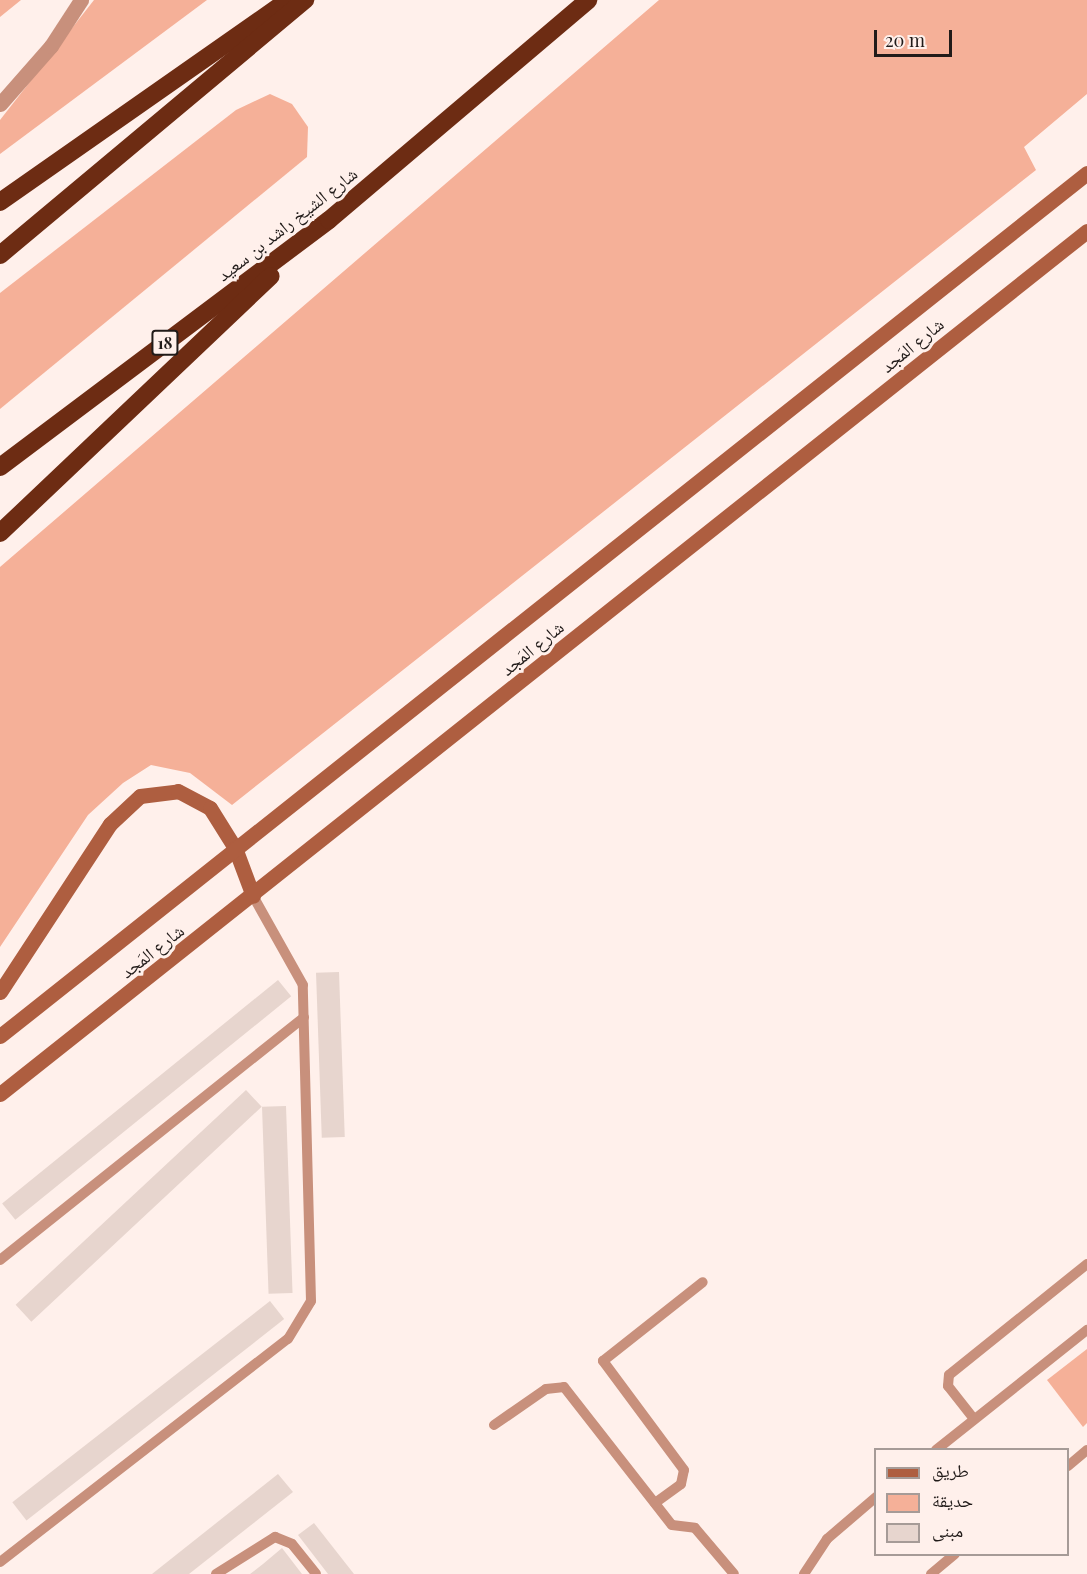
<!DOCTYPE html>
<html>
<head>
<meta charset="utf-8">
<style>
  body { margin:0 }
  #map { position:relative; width:1087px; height:1574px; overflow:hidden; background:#fff0eb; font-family:"Playfair Display","Noto Naskh Arabic",serif }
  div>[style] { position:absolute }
  .green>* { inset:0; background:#f5b098 }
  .building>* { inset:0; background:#e7d5ce; transform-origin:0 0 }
  .lane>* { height:10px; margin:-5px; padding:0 5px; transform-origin:5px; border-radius:5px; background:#c8907c }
  .street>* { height:15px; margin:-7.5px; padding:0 7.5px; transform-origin:7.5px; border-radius:7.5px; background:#c8907c }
  .secondary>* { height:15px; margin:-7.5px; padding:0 7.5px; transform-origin:7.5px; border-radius:7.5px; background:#ae5e40 }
  .highway>* { height:18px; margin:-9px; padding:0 9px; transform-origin:9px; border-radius:9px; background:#6d2c13 }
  span { translate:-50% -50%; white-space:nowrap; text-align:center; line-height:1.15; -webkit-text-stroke:6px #fff0eb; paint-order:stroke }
  .shield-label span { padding:2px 4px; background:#fff0eb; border:2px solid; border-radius:4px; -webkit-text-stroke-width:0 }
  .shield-label { font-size:16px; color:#211b19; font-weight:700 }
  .street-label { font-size:18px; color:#211b19 }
  .legend { position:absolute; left:874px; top:1448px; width:195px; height:108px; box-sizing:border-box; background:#fff0eb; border:2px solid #a69b97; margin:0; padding:8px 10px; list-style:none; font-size:18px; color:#211b19 }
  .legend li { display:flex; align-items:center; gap:12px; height:30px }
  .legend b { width:30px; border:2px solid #a69b97 }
  .scale { position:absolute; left:874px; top:30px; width:78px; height:27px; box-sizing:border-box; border:3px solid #211b19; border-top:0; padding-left:8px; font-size:18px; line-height:21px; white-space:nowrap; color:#211b19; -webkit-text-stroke:4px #fff0eb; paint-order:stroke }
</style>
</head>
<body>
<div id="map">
  <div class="green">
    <div style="clip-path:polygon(0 0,21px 0,0 17px)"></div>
    <div style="clip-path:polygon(94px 0,207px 0,0 154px,0 120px)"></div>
    <div style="clip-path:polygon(659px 0,1087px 0,1087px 94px,1024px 147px,1036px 170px,232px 805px,190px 773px,151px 765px,123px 783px,88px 815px,0 947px,0 567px)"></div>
    <div style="clip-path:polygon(270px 94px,292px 104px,308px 127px,307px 157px,0 409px,0 293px,236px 110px)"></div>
    <div style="clip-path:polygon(1087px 1349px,1087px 1423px,1083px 1427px,1047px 1380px)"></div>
  </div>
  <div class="building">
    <div style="left:339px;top:972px;width:165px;height:23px;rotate:88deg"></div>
    <div style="left:278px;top:980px;width:21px;height:355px;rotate:51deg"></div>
    <div style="left:246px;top:1090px;width:23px;height:315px;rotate:47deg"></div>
    <div style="left:286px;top:1106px;width:187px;height:24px;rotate:88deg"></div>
    <div style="left:270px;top:1301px;width:23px;height:327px;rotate:52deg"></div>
    <div style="clip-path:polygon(278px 1474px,293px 1492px,189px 1574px,152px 1574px)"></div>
    <div style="clip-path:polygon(314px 1523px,354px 1574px,328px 1574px,298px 1535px)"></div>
    <div style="clip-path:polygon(282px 1548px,302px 1574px,250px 1574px,263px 1564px)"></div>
  </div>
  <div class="lane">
    <div style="left:0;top:1260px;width:389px;rotate:-38.6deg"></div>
    <div style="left:974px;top:1419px;width:42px;rotate:-128.2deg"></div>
    <div style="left:948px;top:1386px;width:11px;rotate:-85deg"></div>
    <div style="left:949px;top:1375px;width:177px;rotate:-38.8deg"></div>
    <div style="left:494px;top:1425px;width:63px;rotate:-34.7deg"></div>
    <div style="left:546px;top:1389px;width:18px;rotate:-6deg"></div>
    <div style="left:564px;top:1387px;width:175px;rotate:52deg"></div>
    <div style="left:672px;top:1525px;width:23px;rotate:7deg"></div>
    <div style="left:695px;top:1528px;width:60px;rotate:49.7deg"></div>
    <div style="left:936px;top:1450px;width:193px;rotate:-38.5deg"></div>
    <div style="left:1068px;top:1466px;width:25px;rotate:-40deg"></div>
    <div style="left:655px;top:1503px;width:32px;rotate:-36deg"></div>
    <div style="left:681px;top:1484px;width:14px;rotate:-78deg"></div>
    <div style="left:684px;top:1470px;width:136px;rotate:-126.6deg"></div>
    <div style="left:603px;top:1361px;width:127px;rotate:-38.3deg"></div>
    <div style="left:0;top:1562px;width:364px;rotate:-37.8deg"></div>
    <div style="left:288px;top:1339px;width:44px;rotate:-58.8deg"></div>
    <div style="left:311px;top:1301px;width:316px;rotate:-91.5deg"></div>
    <div style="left:303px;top:985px;width:102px;rotate:-119.3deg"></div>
    <div style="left:216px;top:1574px;width:70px;rotate:-32.1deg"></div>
    <div style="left:275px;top:1537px;width:18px;rotate:22deg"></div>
    <div style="left:292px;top:1544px;width:38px;rotate:51deg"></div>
    <div style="left:804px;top:1574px;width:42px;rotate:-56.7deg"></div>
    <div style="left:827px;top:1539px;width:65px;rotate:-40.6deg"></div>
    <div style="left:931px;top:1574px;width:31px;rotate:-40deg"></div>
  </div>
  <div class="street">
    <div style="left:0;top:104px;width:77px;rotate:-48.7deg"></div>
    <div style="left:51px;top:46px;width:55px;rotate:-56.9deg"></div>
  </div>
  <div class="secondary">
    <div style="left:0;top:992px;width:201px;rotate:-56.8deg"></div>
    <div style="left:110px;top:824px;width:41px;rotate:-43deg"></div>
    <div style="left:140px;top:796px;width:38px;rotate:-7deg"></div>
    <div style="left:178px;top:791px;width:36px;rotate:28deg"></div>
    <div style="left:210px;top:808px;width:47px;rotate:58deg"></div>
    <div style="left:235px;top:848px;width:51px;rotate:69.4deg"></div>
    <div style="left:0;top:1036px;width:1388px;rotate:-38.45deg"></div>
    <div style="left:0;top:1094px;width:1388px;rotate:-38.45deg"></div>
  </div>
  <div class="highway">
    <div style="left:0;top:202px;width:352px;rotate:-35deg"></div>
    <div style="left:0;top:255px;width:398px;rotate:-39.9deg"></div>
    <div style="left:0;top:467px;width:411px;rotate:-36.9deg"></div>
    <div style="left:329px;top:220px;width:340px;rotate:-40.3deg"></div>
    <div style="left:0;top:533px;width:373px;rotate:-43.5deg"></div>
  </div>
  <div class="shield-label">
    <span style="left:165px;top:343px">18</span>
  </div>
  <div class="street-label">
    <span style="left:287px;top:224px;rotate:-38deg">شارع الشيخ راشد بن سعيد</span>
    <span style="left:912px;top:345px;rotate:-39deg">شارع المَجد</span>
    <span style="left:532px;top:648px;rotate:-39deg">شارع المَجد</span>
    <span style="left:152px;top:951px;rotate:-38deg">شارع المَجد</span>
  </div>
  <ul class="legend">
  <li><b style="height:8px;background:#ae5e40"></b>طريق</li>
  <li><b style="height:16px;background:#f5b098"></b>حديقة</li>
  <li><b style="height:16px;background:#e7d5ce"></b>مبنى</li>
  </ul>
  <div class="scale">20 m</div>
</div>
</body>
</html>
